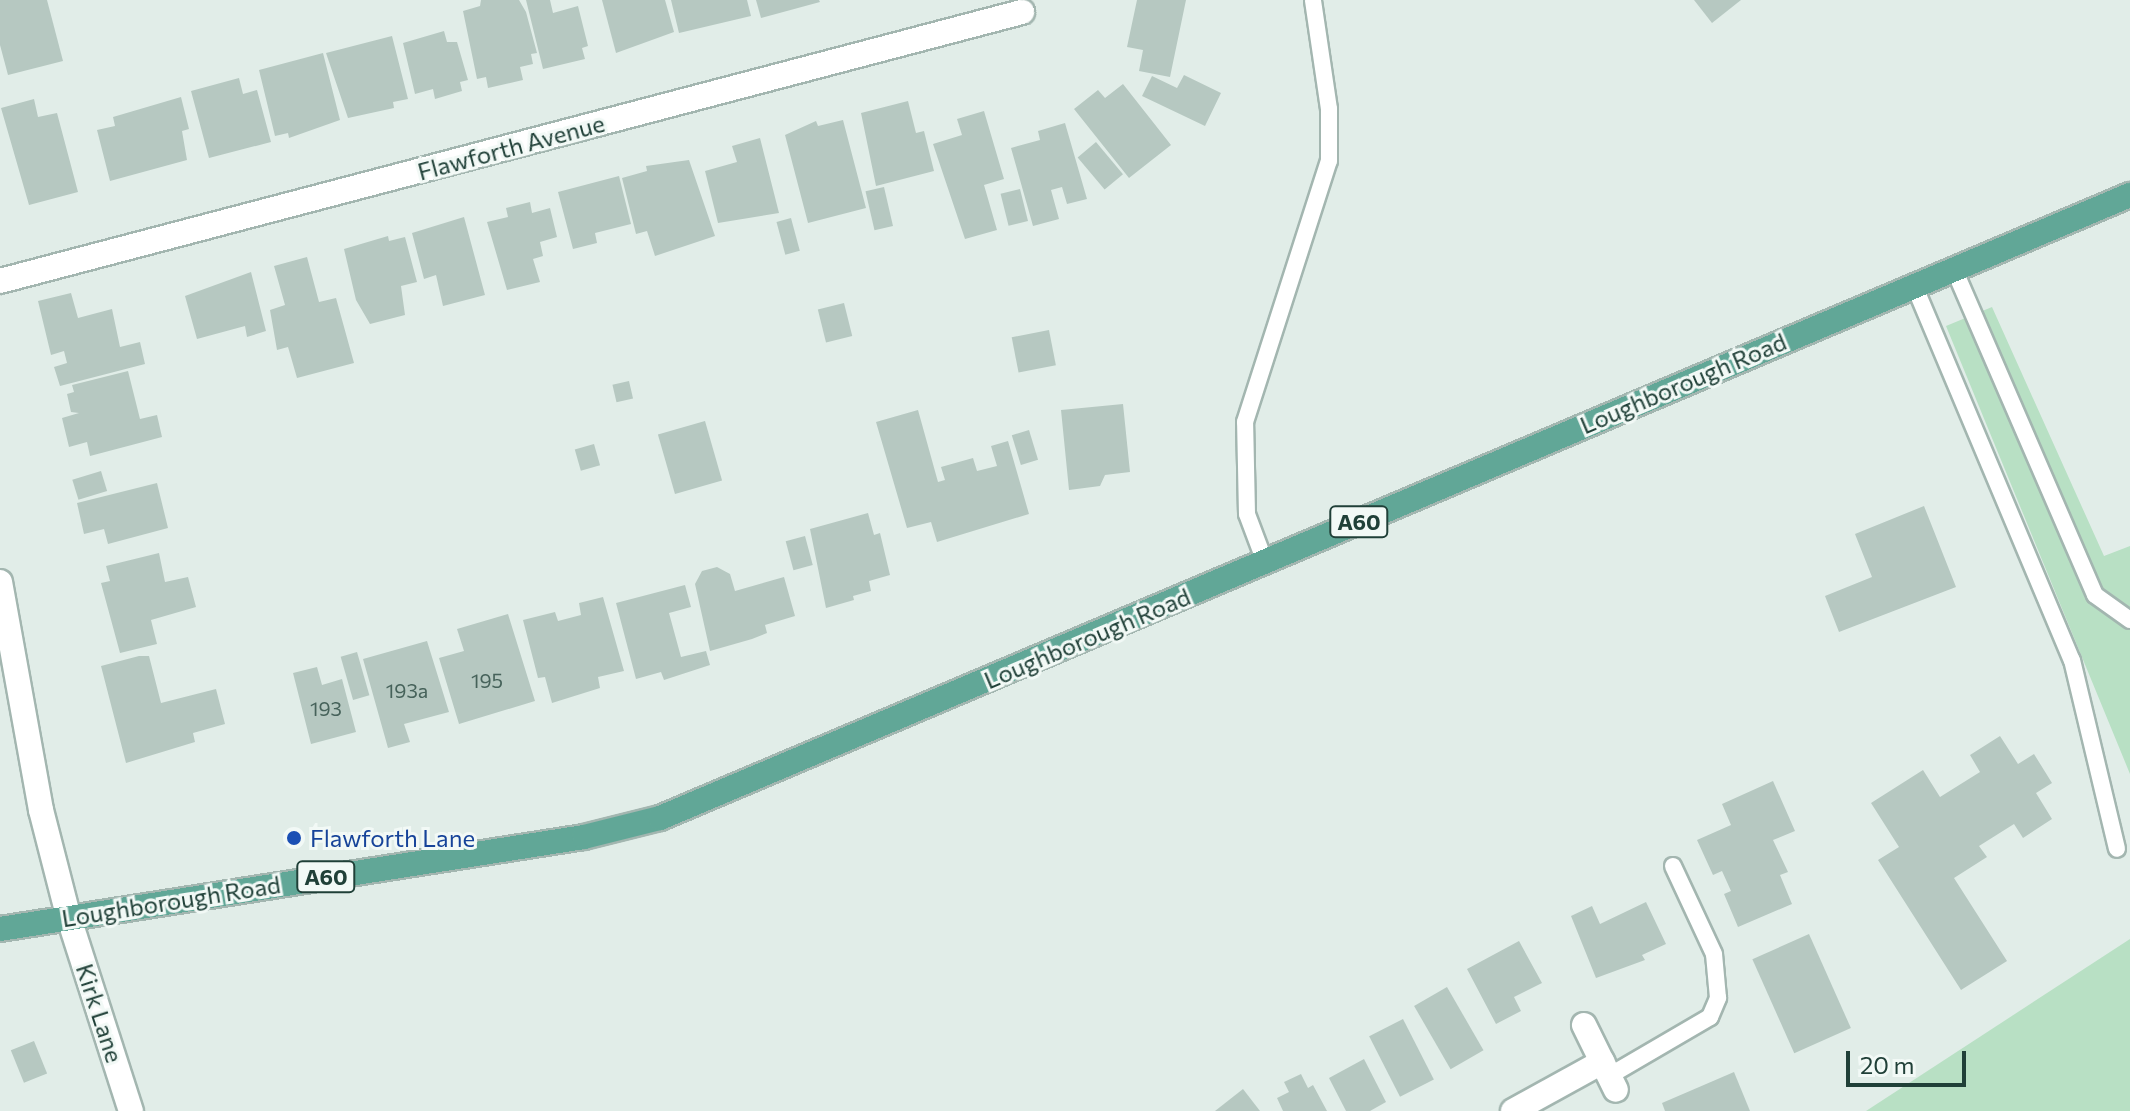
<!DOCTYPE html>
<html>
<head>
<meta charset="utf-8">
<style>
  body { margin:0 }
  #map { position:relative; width:2130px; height:1111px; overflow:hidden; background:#e1ede8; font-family:Commissioner,sans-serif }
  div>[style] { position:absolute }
  .green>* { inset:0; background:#b8e0c4 }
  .building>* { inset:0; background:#b6c8c1; transform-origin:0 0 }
  .roads { filter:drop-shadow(2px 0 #a3b6b0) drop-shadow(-2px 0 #a3b6b0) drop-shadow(0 2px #a3b6b0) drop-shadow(0 -2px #a3b6b0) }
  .lane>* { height:16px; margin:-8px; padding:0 8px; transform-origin:8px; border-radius:8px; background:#fff }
  .street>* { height:24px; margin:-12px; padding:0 12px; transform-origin:12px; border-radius:12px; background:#fff }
  .secondary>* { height:24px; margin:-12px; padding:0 12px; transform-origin:12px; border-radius:12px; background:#fff }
  .primary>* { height:24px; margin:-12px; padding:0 12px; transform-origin:12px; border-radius:12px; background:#61a797 }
  .dots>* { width:22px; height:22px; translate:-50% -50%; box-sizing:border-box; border:4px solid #f2f9f6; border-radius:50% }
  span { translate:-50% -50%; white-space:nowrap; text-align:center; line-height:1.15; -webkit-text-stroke:6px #f2f9f6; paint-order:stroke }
  .number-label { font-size:20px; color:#46625a }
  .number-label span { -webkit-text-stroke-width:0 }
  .shield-label span { padding:2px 6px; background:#f2f9f6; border:2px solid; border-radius:6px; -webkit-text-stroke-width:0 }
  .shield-label { font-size:22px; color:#204038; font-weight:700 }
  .street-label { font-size:24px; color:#204038 }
  .transit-label { font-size:24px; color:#164399 }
  .left { translate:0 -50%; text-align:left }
  .scale { position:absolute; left:1846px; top:1051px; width:120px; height:36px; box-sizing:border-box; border:4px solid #204038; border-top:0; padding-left:10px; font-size:24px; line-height:28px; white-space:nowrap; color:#204038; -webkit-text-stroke:6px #f2f9f6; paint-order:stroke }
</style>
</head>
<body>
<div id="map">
  <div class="green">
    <div style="clip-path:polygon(1992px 307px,2104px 556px,2130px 546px,2130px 774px,1946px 326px)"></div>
    <div style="clip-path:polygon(2130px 939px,2130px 1111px,1866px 1111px)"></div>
  </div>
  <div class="building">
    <div style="clip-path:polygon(0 0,47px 0,63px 61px,8px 75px,0 45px)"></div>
    <div style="clip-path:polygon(481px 0,519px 0,526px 12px,537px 53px,531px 54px,533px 64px,520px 67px,523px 80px,488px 88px,486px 77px,477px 79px,463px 11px,480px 6px)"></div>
    <div style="clip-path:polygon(526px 0,550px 0,553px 13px,578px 6px,588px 46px,582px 48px,585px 59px,543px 69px)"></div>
    <div style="clip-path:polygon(602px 0,665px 0,674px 32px,616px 53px)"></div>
    <div style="clip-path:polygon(671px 0,747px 0,751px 16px,679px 33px)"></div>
    <div style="clip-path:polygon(756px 0,819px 0,820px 2px,761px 18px)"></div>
    <div style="clip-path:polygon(1137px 0,1186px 0,1170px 77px,1139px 71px,1143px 50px,1127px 47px)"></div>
    <div style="clip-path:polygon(1694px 0,1741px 0,1712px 23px)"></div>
    <div style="clip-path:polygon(444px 31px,447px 42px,457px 42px,468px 80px,460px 82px,462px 91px,435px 99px,433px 89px,415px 94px,403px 43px)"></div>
    <div style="clip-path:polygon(392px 36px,408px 99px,393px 102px,394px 108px,348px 118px,326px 53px)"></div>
    <div style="clip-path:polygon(323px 53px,340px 120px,289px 138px,288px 133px,275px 136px,259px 70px)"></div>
    <div style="clip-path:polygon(1184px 75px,1221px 93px,1205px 126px,1142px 96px,1152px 76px,1177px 88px)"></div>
    <div style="clip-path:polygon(239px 78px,243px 94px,257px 90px,271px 142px,209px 158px,191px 91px)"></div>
    <div style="clip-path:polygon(1123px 84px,1171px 145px,1129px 178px,1074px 109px,1098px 90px,1105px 98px)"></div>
    <div style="clip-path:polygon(181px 97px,189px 129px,182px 131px,187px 160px,110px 181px,97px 130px,115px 126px,113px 117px)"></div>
    <div style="clip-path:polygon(34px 99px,38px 117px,57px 113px,78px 192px,29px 205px,1px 108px)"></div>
    <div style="clip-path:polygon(908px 101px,916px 133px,924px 131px,934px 171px,876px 186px,861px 113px)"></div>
    <div style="clip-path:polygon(984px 111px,1004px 179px,984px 185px,997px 230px,965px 239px,933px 144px,962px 135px,957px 119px)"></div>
    <div style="clip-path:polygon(843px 120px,866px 208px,808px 223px,785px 135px,816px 121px,818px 126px)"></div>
    <div style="clip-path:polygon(1065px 123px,1087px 199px,1067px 204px,1062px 187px,1051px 190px,1059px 219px,1033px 226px,1011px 148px,1040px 140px,1038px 131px)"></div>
    <div style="clip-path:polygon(760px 138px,779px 213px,718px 223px,705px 171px,737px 162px,732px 146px)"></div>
    <div style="left:1096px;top:142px;width:42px;height:24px;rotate:50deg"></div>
    <div style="clip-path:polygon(689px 160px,715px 236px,655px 256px,647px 231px,636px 234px,622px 178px,647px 171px,646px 166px)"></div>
    <div style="clip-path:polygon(619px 176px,631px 224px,595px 233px,597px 243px,573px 249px,558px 192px)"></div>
    <div style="left:884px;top:187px;width:40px;height:19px;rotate:77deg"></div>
    <div style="left:1020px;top:189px;width:33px;height:20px;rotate:76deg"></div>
    <div style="clip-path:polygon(530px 202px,532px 213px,550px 208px,557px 237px,540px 242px,543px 256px,533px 259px,540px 282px,507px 290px,487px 222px,508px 217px,506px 208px)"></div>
    <div style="clip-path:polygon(464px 217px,485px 295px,443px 306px,436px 275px,424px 279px,412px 233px)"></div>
    <div style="left:791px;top:218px;width:34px;height:15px;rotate:75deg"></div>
    <div style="clip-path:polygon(388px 236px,389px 241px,405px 237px,417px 282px,401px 286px,405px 315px,370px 324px,356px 300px,344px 249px)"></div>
    <div style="clip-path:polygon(307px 257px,319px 302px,336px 298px,354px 363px,297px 378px,288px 347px,277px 350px,270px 310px,285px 305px,274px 266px)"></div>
    <div style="clip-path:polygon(251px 272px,266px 331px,247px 337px,245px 326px,197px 339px,185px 296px)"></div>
    <div style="clip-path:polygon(71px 293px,78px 318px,112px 309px,120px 347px,140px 342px,145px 364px,60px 386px,54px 367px,67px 363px,64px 351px,51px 355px,38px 301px)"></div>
    <div style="left:844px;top:303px;width:34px;height:27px;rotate:76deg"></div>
    <div style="left:1049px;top:330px;width:36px;height:38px;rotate:79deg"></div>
    <div style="clip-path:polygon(128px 371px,140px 419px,157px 415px,162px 437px,90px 456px,87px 442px,69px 447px,62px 418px,79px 413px,71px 412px,67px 394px,74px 392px,72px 385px)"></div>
    <div style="left:629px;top:381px;width:18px;height:17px;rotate:77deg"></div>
    <div style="clip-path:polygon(1123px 404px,1130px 472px,1105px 475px,1100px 486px,1069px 490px,1061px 410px)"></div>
    <div style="clip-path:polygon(918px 410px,938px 482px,945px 480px,941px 467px,973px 458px,977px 471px,997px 466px,991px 446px,1008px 441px,1029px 514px,937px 542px,931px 522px,907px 528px,876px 422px)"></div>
    <div style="left:705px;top:421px;width:62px;height:49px;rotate:74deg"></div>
    <div style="left:1029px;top:430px;width:31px;height:18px;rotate:73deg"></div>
    <div style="left:594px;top:444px;width:22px;height:20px;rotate:74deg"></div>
    <div style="left:101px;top:471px;width:21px;height:30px;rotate:73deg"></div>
    <div style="clip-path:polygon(157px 483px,168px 528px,108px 544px,104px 529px,84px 534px,77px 503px)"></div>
    <div style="clip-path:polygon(1924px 506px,1956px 587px,1839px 632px,1825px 596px,1872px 577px,1855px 534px)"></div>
    <div style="clip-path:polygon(868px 513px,874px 535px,880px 533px,890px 575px,869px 581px,871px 591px,853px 596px,854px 600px,826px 608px,810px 529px)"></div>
    <div style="left:805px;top:536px;width:30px;height:20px;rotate:75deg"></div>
    <div style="clip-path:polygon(159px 553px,165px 582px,188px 577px,196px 607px,151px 620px,157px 644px,120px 653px,101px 583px,110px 581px,106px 566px)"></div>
    <div style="clip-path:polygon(717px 567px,730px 574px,735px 591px,784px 577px,795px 616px,765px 625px,767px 633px,752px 639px,710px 651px,695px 584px,702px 571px)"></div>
    <div style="clip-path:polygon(685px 585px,691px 607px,669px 613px,681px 657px,706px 651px,710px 665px,664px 680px,661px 672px,636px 679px,616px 603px)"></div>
    <div style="clip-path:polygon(603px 597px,624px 671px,598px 677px,600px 688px,552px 703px,545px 677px,538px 678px,523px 620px,555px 612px,558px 621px,581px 615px,579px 603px)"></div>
    <div style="clip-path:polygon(508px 614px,535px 701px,459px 724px,439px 658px,464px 651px,457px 629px)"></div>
    <div style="clip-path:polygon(427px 641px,449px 712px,404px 724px,410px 742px,388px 748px,363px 659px)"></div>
    <div style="left:357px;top:652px;width:45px;height:17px;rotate:74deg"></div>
    <div style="clip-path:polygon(139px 656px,149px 656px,161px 703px,216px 689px,225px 724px,193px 733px,195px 742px,126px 763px,101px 666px)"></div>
    <div style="clip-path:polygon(317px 667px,322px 685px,342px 679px,356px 732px,311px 744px,293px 673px)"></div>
    <div style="clip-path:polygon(2000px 736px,2018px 764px,2034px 754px,2052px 783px,2036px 793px,2052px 819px,2023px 838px,2014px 824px,1979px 846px,1987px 857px,1954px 878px,2007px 961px,1961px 990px,1878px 860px,1899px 847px,1871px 803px,1923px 770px,1940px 797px,1980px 772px,1970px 755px)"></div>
    <div style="clip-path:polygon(1773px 781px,1795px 831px,1773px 840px,1788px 872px,1780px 875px,1792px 904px,1738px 927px,1724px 894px,1731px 891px,1722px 871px,1713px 875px,1697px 840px,1731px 825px,1722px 804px)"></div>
    <div style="clip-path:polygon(1646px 902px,1666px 944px,1642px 955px,1645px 960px,1596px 978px,1571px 916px,1592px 906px,1600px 924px)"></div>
    <div style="left:1809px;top:934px;width:103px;height:62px;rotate:66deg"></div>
    <div style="clip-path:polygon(1519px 941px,1542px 983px,1514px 997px,1521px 1011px,1496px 1024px,1467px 969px)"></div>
    <div style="left:1447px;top:987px;width:73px;height:38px;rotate:60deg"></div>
    <div style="left:1403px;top:1019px;width:68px;height:38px;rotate:63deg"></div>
    <div style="left:34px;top:1041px;width:35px;height:25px;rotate:68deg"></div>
    <div style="clip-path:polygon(1364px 1059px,1386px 1102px,1370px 1111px,1346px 1111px,1329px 1078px)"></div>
    <div style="clip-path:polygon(1734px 1072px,1750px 1111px,1665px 1111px,1662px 1103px)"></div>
    <div style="clip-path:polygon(1301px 1074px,1308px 1088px,1313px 1085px,1327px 1111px,1283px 1111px,1277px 1098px,1289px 1092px,1284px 1082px)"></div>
    <div style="clip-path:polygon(1243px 1089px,1260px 1111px,1215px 1111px)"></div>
  </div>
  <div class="roads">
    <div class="lane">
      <div style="left:1954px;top:269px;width:355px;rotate:66.6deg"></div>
      <div style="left:2095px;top:595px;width:43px;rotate:35.5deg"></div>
      <div style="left:1914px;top:285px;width:407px;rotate:67.2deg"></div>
      <div style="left:2072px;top:660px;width:194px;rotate:76.6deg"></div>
      <div style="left:1265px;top:562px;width:51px;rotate:-110.6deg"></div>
      <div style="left:1247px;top:514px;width:92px;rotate:-91.2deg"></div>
      <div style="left:1245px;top:422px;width:274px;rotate:-72.2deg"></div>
      <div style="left:1329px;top:161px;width:52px;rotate:-90deg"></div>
      <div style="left:1329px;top:109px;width:110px;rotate:-98.4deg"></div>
      <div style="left:1609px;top:1076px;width:117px;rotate:-30.3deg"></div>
      <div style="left:1710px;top:1017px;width:21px;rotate:-67deg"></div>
      <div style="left:1718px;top:998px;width:44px;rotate:-95.2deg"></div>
      <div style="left:1714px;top:954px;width:97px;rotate:-115deg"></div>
    </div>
    <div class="street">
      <div style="left:0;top:281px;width:1057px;rotate:-14.75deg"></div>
      <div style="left:1584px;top:1025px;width:72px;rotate:63.8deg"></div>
      <div style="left:1513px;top:1111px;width:102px;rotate:-28.8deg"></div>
    </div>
    <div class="secondary">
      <div style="left:0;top:582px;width:232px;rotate:79.8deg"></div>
      <div style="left:41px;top:810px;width:108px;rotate:75.6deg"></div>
      <div style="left:68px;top:915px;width:206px;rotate:72.2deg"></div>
    </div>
    <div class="primary">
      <div style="left:0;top:929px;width:591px;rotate:-8.95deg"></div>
      <div style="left:584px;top:837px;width:78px;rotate:-14deg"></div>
      <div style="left:660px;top:818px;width:1597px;rotate:-22.97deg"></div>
    </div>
  </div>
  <div class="dots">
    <div style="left:294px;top:838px;background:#1a4fb4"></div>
  </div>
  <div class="number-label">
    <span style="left:487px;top:680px">195</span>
    <span style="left:407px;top:690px">193a</span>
    <span style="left:326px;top:708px">193</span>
  </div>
  <div class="shield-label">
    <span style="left:1359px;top:522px">A60</span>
    <span style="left:326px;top:877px">A60</span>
  </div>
  <div class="street-label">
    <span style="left:511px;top:147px;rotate:-15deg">Flawforth Avenue</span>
    <span style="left:1683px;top:383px;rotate:-23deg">Loughborough Road</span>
    <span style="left:1087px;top:638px;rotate:-23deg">Loughborough Road</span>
    <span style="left:171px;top:901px;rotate:-9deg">Loughborough Road</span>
    <span style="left:100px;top:1013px;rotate:72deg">Kirk Lane</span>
  </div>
  <div class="transit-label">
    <span class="left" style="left:310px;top:838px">Flawforth Lane</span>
  </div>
  <div class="scale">20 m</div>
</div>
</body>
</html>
